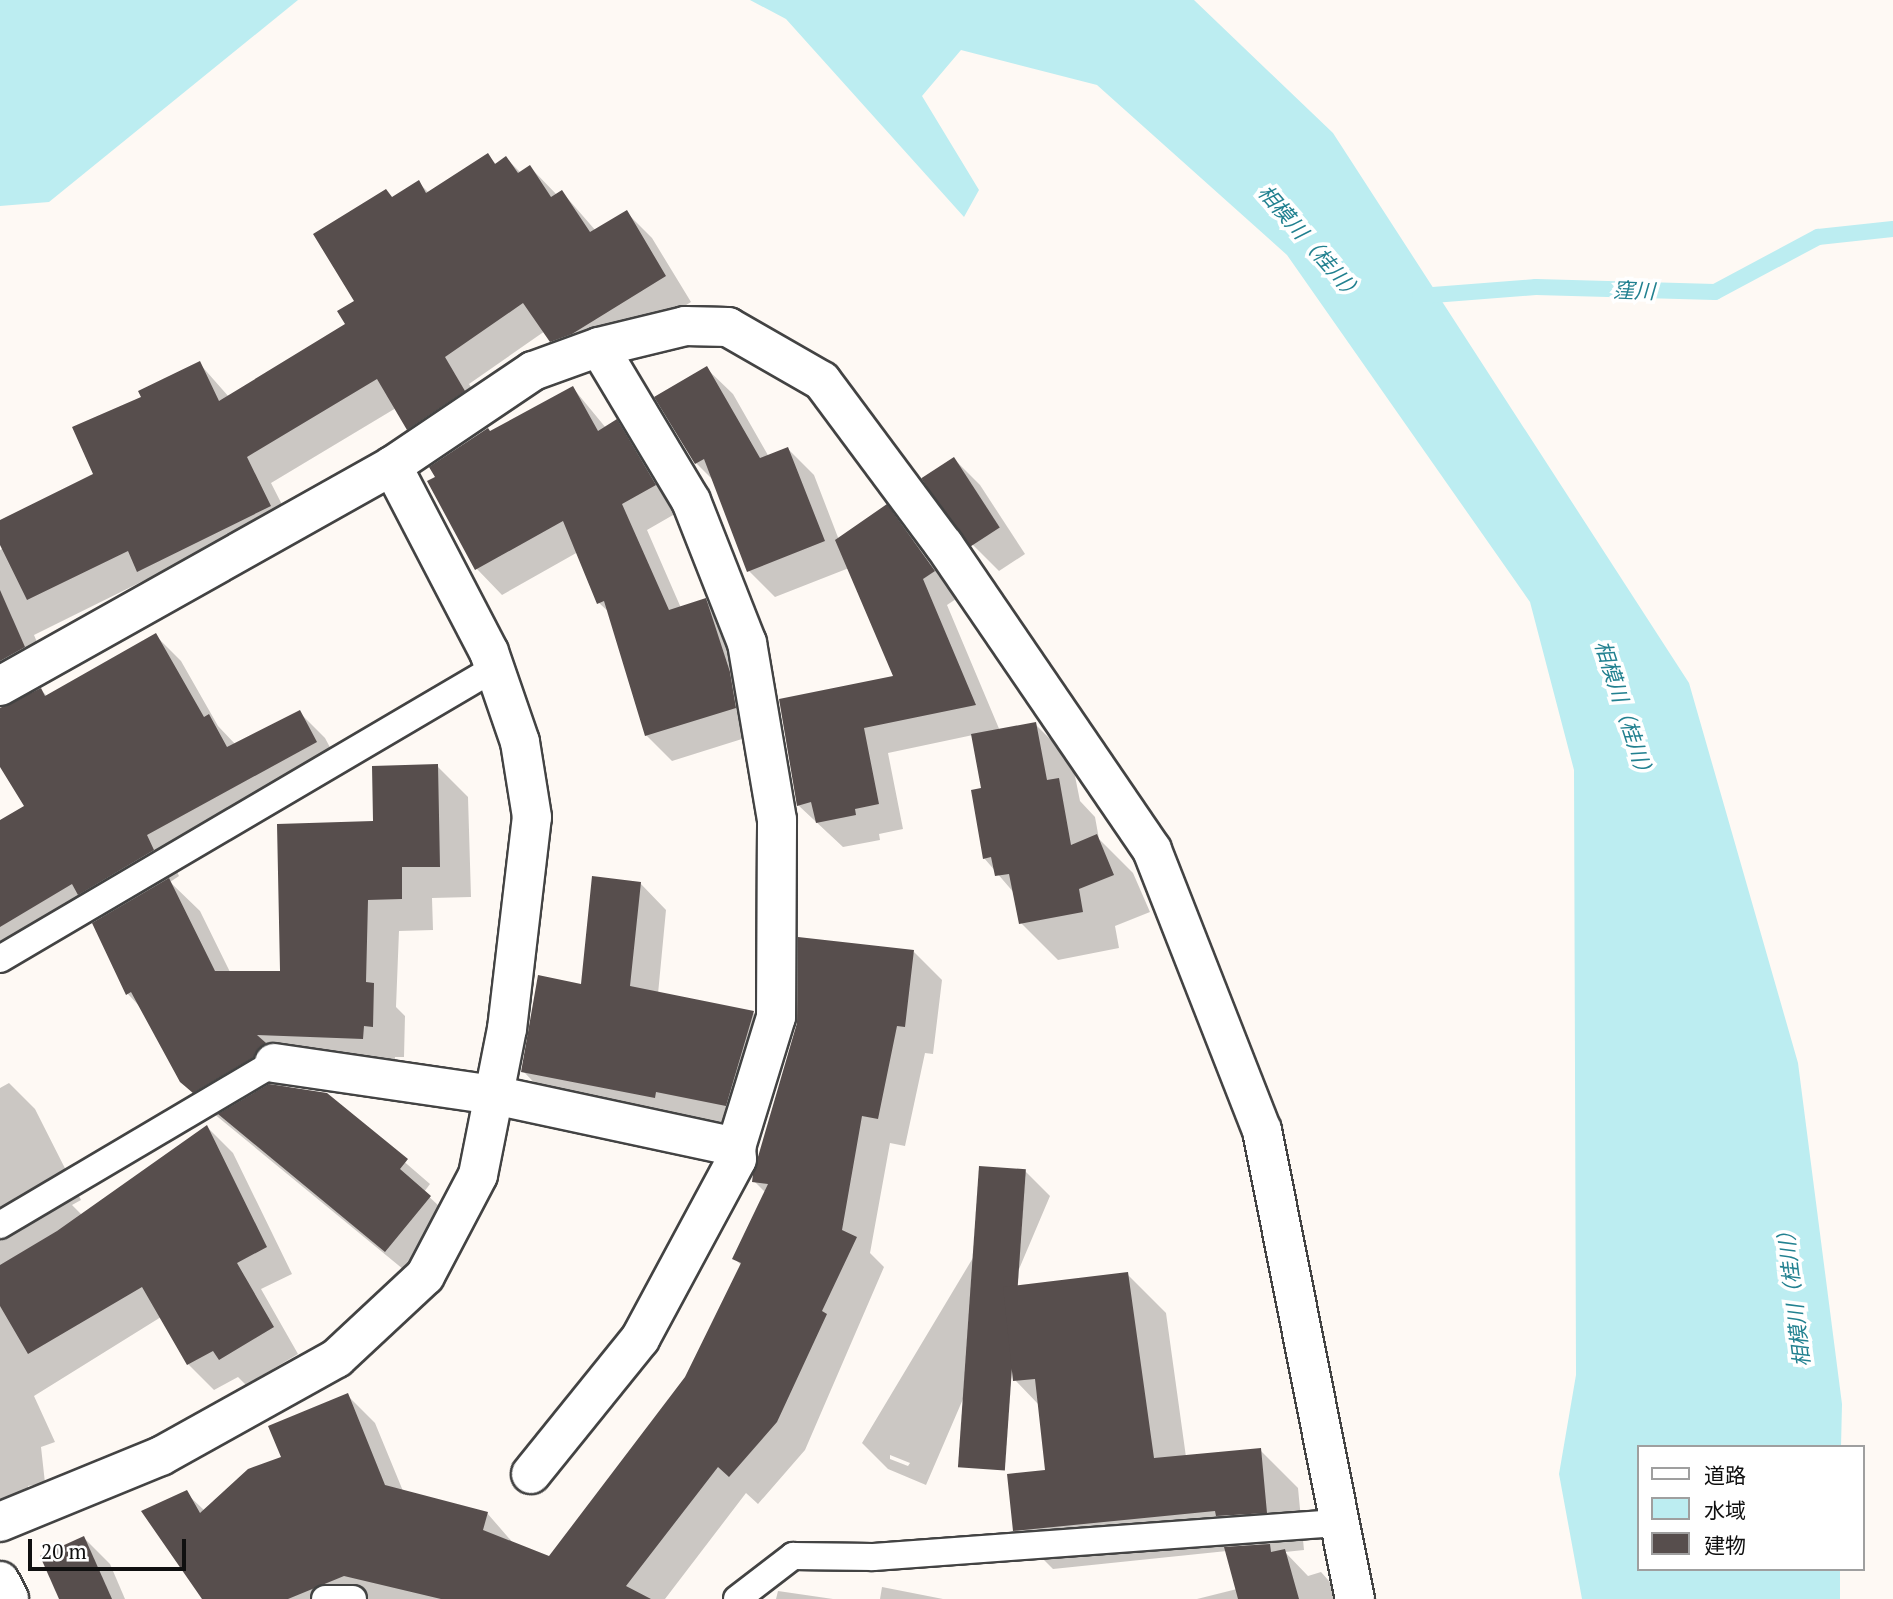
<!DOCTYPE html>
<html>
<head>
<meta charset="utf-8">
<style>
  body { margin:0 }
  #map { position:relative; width:1893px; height:1599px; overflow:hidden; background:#fef9f4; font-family:"PT Serif","Noto Sans JP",serif }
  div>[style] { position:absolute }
  .water>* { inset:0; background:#bcedf1 }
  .shadow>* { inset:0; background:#0003 }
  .stream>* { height:16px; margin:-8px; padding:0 8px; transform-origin:8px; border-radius:8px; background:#bcedf1 }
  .building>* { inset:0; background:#574e4d; transform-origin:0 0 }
  .roads { filter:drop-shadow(2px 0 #434343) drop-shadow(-2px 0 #434343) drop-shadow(0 2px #434343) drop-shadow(0 -2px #434343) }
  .service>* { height:26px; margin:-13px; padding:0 13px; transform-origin:13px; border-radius:13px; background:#fff }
  .minor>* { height:38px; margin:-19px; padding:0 19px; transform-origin:19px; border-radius:19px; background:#fff }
  .tertiary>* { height:38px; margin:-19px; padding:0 19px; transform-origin:19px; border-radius:19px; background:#fff }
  span { translate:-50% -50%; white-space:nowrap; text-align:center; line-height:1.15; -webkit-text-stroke:7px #fff; paint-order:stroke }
  .water-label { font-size:21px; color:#228190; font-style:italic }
  .legend { position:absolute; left:1637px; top:1445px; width:228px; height:126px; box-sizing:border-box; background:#fff; border:2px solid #9f9f9f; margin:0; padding:9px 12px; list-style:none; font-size:21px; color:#101010 }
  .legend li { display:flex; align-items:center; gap:14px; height:35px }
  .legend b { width:35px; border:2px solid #9f9f9f }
  .scale { position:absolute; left:28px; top:1539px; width:158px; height:32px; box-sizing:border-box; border:4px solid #101010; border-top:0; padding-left:9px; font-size:21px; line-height:24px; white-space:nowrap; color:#101010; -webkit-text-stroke:5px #fff; paint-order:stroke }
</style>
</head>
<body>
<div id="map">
  <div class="water">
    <div style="clip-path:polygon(0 0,298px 0,49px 202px,0 206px)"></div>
    <div style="clip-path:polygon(750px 0,1194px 0,1333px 133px,1689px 683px,1798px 1063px,1842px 1404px,1841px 1447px,1639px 1447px,1639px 1569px,1840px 1569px,1840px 1599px,1582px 1599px,1559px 1474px,1576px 1375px,1574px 770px,1530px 602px,1287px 255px,1097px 85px,961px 50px,922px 96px,979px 190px,964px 217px,786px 19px)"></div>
  </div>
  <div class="shadow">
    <div style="clip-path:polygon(487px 155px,497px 165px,506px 158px,521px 173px,530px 167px,557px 195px,562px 192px,596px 231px,626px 212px,652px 238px,691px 302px,598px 359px,577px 367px,545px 331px,469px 384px,489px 417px,434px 454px,408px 429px,396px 408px,271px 483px,296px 532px,164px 597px,147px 579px,34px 635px,50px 673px,7px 700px,7px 707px,41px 690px,48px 697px,155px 635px,181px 661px,218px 726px,236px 745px,299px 712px,325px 738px,341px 768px,172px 861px,179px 876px,170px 882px,200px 911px,230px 972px,282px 973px,375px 823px,437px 766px,468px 797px,471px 897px,432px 898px,433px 930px,399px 931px,396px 1007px,405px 1016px,404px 1057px,395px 1057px,394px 1069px,296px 1075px,285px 1088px,327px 1095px,430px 1184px,424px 1192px,454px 1220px,409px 1274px,213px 1113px,181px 1081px,141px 1008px,128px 994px,104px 918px,96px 911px,0 957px,0 822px,26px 806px,0 763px,0 550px,4px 548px,0 522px,96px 475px,143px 398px,199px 363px,229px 397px,347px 325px,393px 198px,418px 182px,429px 193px)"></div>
    <div style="clip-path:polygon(706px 368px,733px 394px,769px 457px,788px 449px,814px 475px,839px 540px,886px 507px,911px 532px,959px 597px,947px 605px,1000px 731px,1035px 724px,1072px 761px,1080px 801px,1095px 817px,1099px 839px,1133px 873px,1150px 912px,1115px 926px,1119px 948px,1058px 960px,1021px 923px,1015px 894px,984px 858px,983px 790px,973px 735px,888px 753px,903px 829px,879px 834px,880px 840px,843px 847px,798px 805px,895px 677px,849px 568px,775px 597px,749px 571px,714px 481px,696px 463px)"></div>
    <div style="clip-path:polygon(573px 388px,606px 428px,616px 421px,642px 447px,680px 511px,647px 530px,681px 608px,705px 600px,731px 626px,761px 733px,672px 761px,646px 735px,610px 613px,599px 603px,578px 552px,502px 595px,477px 569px,429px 482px,491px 433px)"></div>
    <div style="clip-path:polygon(954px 459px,980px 485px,1025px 554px,999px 571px,973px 545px,925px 480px)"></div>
    <div style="clip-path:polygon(640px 883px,666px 910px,658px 994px,753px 1013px,779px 1039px,752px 1131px,549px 1098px,523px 1071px,583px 986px)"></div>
    <div style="clip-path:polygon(914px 952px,942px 980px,933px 1054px,925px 1053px,905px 1146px,890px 1143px,870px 1253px,884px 1267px,805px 1450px,758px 1504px,746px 1493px,665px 1599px,204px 1599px,186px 1493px,205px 1511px,283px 1458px,347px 1395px,375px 1423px,403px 1491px,487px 1513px,514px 1544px,550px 1558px,687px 1378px,742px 1266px,734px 1258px,766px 1193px,754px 1181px)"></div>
    <div style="clip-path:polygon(9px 1083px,35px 1109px,81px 1200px,72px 1205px,82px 1215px,207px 1127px,233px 1153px,292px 1274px,261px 1289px,298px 1354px,246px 1385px,238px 1377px,214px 1390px,188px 1364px,161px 1317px,34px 1396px,55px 1442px,41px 1447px,45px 1483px,28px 1486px,31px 1516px,0 1519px,0 1088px)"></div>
    <div style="clip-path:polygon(evenodd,1025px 1171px,1050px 1196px,1011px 1288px,1127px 1274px,1166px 1313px,1186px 1457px,1260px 1450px,1298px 1488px,1304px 1550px,1285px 1552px,1308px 1576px,1321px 1572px,1345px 1599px,1197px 1599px,1237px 1589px,1227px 1551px,1053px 1569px,1014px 1530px,1046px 1472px,1039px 1405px,1015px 1380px,1006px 1299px,926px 1485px,888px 1469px,862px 1443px,1025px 1171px,890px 1455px,910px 1463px,908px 1466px,890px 1459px,890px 1455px)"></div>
    <div style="clip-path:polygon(84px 1538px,110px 1564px,125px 1599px,61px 1599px)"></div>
    <div style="clip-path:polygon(882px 1587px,943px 1599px,880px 1599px)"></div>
    <div style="clip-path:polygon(778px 1591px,833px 1599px,776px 1599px)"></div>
  </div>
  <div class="stream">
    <div style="left:1420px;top:296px;width:116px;rotate:-4.4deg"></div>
    <div style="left:1536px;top:287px;width:179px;rotate:1.6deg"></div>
    <div style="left:1715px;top:292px;width:117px;rotate:-28.1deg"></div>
    <div style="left:1818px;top:237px;width:75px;rotate:-6.1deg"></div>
  </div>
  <div class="building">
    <div style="clip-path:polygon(488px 153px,495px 164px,506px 156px,518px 173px,530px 165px,551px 197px,562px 190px,590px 232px,627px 210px,666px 276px,572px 334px,550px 342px,523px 303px,445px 357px,465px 391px,407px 430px,377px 379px,247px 457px,271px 506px,137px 572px,128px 551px,27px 600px,0 545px,0 520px,93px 474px,72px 427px,141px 397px,138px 391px,200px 361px,219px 401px,345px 324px,337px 311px,354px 301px,313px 234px,386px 189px,392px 197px,419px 180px,426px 193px)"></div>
    <div style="clip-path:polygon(707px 366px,760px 458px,788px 447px,825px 541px,747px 572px,704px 459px,695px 464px,654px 397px)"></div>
    <div style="clip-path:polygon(573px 386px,598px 431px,617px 419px,656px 485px,622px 504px,669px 610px,706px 598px,730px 672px,736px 708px,645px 736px,604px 601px,597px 604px,563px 521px,475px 570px,427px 481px,435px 477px,429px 467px,488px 428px,490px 431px)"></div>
    <div style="left:954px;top:457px;width:84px;height:39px;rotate:57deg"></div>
    <div style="clip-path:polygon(887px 504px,935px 571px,923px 579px,976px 705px,864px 728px,879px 804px,855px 809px,856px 815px,816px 823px,811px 802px,797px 806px,779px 699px,893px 676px,835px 540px)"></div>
    <div style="clip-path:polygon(0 590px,25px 647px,0 661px)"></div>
    <div style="clip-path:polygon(156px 633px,204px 717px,209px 714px,227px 747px,300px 710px,317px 742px,147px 835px,154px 850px,78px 895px,72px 884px,0 927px,0 820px,24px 806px,0 767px,0 708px,41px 688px,45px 696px)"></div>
    <div style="clip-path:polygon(1036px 722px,1047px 780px,1059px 778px,1071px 845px,1097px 834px,1114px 875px,1079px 889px,1083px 912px,1019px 924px,1009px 874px,995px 876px,991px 857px,983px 859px,971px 790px,981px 788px,971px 734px)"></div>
    <div style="clip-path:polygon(438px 764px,440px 867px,402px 867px,402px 899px,368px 900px,366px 982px,374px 983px,373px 1027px,364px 1026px,363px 1039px,257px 1035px,266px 1043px,254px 1057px,193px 1093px,180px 1082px,131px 992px,126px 995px,92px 923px,169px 878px,215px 971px,280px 971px,277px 824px,373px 821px,372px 766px)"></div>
    <div style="clip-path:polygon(592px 876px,641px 882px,630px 986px,754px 1011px,726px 1106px,656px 1092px,655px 1098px,521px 1072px,538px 975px,581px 984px)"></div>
    <div style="clip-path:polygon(798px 937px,914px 950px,905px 1027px,897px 1026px,878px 1119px,862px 1116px,842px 1230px,857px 1237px,822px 1311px,827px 1314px,777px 1422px,729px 1477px,718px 1467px,626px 1586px,651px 1599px,441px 1599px,344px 1576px,288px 1599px,202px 1599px,141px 1511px,187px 1490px,200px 1513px,248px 1469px,281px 1457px,268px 1426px,348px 1393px,385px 1485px,488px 1512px,483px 1530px,549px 1556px,685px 1377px,741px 1263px,732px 1259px,768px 1184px,752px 1182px,753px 1174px,797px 1023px)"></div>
    <div style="clip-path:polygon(269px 1084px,327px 1093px,408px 1159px,400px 1169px,431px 1196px,385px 1252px,218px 1114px)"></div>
    <div style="clip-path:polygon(207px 1125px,267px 1247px,237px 1263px,274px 1327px,219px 1360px,213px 1351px,187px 1365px,142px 1287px,28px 1354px,0 1306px,0 1265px,57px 1231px)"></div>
    <div style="left:979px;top:1166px;width:47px;height:302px;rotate:4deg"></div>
    <div style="clip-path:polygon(1128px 1272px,1154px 1458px,1261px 1448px,1267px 1513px,1216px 1516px,1215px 1511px,1013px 1531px,1007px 1474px,1045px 1470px,1035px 1379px,1013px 1381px,1003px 1287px)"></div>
    <div style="clip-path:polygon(84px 1536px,112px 1599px,59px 1599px,40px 1556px)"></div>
    <div style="clip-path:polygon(1270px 1544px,1271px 1552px,1285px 1549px,1299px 1599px,1238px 1599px,1224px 1547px)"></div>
  </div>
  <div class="roads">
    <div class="service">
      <div style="left:0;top:959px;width:572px;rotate:-30.47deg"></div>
      <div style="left:0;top:1225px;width:318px;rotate:-30.6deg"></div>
      <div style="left:325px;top:1599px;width:28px"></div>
      <div style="left:737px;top:1599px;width:71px;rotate:-37.5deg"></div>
      <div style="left:793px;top:1556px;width:80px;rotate:0.7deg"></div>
      <div style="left:873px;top:1557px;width:469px;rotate:-4.2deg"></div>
    </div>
    <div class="minor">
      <div style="left:0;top:686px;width:450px;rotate:-29.3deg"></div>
      <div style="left:392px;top:466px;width:170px;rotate:-34deg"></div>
      <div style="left:533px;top:371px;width:70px;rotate:-20deg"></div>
      <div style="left:599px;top:347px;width:89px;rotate:-13.7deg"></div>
      <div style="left:685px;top:326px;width:43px;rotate:1.3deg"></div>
      <div style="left:728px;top:327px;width:108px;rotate:29.9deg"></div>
      <div style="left:822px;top:381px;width:204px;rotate:53.4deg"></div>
      <div style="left:944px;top:545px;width:369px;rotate:55.7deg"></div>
      <div style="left:1152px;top:850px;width:301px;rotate:68.6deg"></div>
      <div style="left:1262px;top:1130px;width:478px;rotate:78.8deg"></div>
      <div style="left:274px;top:1063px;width:222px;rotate:8.3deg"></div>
      <div style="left:494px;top:1095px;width:248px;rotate:12.1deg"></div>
      <div style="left:531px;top:1474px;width:174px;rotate:-51.1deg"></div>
      <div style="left:640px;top:1339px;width:204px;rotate:-61.7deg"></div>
      <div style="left:737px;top:1159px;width:12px;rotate:-95deg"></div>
      <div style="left:736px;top:1147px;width:136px;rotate:-72.9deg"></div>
      <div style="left:776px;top:1017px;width:197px;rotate:-89.7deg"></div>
      <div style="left:777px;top:820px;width:180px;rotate:-99.6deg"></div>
      <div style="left:747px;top:643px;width:153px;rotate:-111.5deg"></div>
      <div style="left:691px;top:501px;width:179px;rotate:-120.9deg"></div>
      <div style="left:0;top:1522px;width:174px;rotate:-22.3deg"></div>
      <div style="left:161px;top:1456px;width:201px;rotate:-29.1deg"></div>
      <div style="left:337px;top:1358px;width:120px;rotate:-43deg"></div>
      <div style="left:425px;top:1276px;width:114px;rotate:-62.3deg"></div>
      <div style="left:478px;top:1175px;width:149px;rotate:-78.8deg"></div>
      <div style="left:507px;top:1029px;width:213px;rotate:-83.3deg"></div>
      <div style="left:532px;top:817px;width:76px;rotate:-99.1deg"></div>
      <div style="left:520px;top:742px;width:95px;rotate:-109deg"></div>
      <div style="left:489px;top:652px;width:210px;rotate:-117.5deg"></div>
    </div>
    <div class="tertiary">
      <div style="left:0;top:1581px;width:20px;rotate:63deg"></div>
    </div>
  </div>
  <div class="water-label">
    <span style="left:1311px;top:243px;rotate:49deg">相模川（桂川）</span>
    <span style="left:1634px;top:290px;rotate:2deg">窪川</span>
    <span style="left:1625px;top:711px;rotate:72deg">相模川（桂川）</span>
    <span style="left:1793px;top:1294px;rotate:-97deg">相模川（桂川）</span>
  </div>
  <ul class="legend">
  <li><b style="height:9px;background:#fff"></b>道路</li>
  <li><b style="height:19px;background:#bcedf1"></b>水域</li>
  <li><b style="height:19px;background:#574e4d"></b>建物</li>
  </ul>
  <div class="scale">20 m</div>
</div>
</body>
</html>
